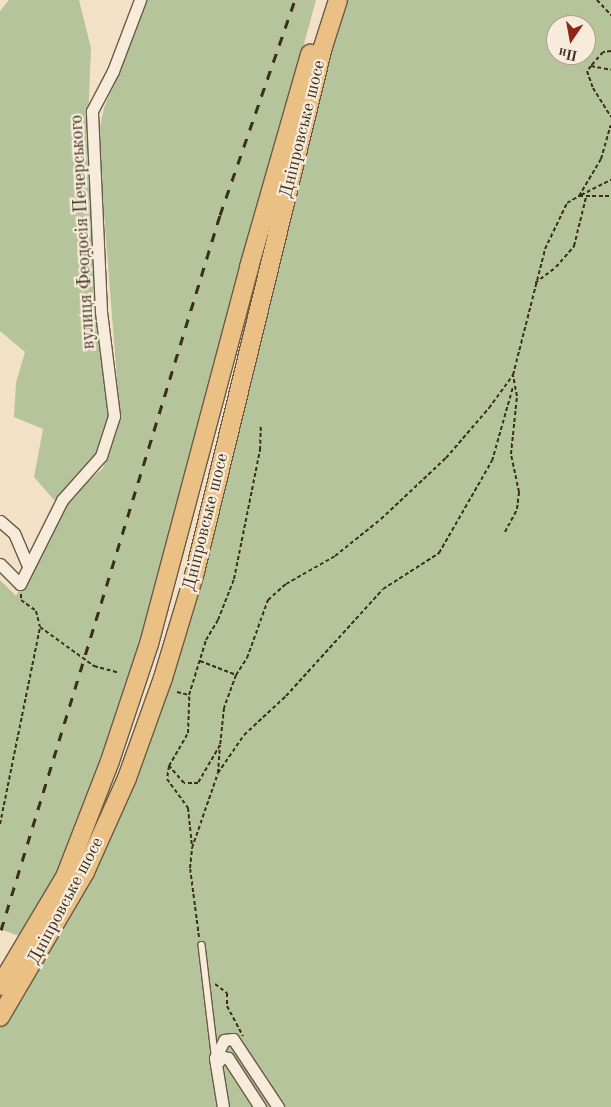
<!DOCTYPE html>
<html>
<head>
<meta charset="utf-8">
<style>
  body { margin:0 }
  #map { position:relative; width:611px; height:1107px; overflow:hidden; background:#f3e1c7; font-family:"Old Standard TT",serif }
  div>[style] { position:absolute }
  .green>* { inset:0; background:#b5c49a }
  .path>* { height:2px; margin-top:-1px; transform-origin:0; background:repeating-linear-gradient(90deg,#3c2e1b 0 4px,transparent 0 6.5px) }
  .roads { filter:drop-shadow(1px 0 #6a5b46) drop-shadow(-1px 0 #6a5b46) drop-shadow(0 1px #6a5b46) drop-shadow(0 -1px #6a5b46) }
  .service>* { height:5.5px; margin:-2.75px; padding:0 2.75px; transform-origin:2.75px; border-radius:2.75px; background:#f7ecdb }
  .minor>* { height:11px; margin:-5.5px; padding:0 5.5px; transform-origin:5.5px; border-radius:5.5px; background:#f7ecdb }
  .primary>* { height:18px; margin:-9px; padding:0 9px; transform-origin:9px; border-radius:9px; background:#eac084 }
  .rail>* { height:3px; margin-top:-1.5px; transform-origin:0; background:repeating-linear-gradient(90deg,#3c2e1b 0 9px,transparent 0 18px) }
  span { translate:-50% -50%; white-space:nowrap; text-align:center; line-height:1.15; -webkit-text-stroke:4.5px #f7ecdb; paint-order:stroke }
  .street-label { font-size:18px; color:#3c2e1b }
  .north { position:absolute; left:546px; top:15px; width:50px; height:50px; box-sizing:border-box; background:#f7ecdb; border:1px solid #aca08e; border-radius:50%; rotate:192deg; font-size:14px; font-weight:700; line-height:20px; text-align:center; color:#3c2e1b }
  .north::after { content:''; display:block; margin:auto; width:18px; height:22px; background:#8f2418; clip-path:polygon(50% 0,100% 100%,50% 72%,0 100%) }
</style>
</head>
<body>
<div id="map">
  <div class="green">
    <div style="clip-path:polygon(9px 0,79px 0,91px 48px,87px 146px,110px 414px,97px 453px,55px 501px,34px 477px,43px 429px,14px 417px,16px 383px,25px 352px,0 331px,0 11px)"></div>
    <div style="clip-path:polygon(147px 0,316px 0,126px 695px,63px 861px,22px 937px,0 929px,0 580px,16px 596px,67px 501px,103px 468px,120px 418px,98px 137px,104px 108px)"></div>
    <div style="clip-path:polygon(evenodd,338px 0,611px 0,611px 1107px,0 1107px,0 1015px,85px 872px,163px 678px,338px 0,556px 25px,586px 25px,586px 55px,556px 55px,556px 25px)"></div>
  </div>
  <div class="path">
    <div style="left:597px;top:0;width:21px;rotate:47deg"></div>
    <div style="left:611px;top:51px;width:8px;rotate:173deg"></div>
    <div style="left:603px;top:52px;width:18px;rotate:131deg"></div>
    <div style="left:591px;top:66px;width:20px;rotate:11deg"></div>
    <div style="left:591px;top:66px;width:6px;rotate:129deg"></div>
    <div style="left:587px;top:71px;width:18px;rotate:71deg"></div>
    <div style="left:593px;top:88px;width:34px;rotate:58deg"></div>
    <div style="left:581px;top:195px;width:34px;rotate:-27deg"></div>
    <div style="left:579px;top:196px;width:32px"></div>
    <div style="left:535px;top:283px;width:26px;rotate:-37deg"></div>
    <div style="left:556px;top:267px;width:28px;rotate:-49deg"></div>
    <div style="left:574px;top:246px;width:50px;rotate:-76.2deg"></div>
    <div style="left:505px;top:532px;width:26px;rotate:-62deg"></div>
    <div style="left:517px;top:509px;width:17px;rotate:-83deg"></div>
    <div style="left:519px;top:492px;width:39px;rotate:-102deg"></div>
    <div style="left:511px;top:454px;width:58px;rotate:-84.1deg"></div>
    <div style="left:517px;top:396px;width:21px;rotate:-101deg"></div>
    <div style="left:21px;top:594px;width:6px;rotate:90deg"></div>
    <div style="left:21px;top:600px;width:19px;rotate:36deg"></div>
    <div style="left:36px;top:611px;width:16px;rotate:76deg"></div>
    <div style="left:40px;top:627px;width:67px;rotate:35.8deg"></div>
    <div style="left:94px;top:666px;width:24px;rotate:15deg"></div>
    <div style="left:200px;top:661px;width:39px;rotate:21deg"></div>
    <div style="left:236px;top:675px;width:20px;rotate:-57deg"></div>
    <div style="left:247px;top:658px;width:62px;rotate:-70.1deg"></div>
    <div style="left:268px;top:600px;width:24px;rotate:-42deg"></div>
    <div style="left:286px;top:584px;width:56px;rotate:-29.7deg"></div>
    <div style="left:335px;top:556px;width:59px;rotate:-38.8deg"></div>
    <div style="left:381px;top:519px;width:89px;rotate:-43.2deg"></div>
    <div style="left:446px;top:458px;width:66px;rotate:-49.3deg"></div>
    <div style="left:489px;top:408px;width:41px;rotate:-54deg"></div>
    <div style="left:513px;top:375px;width:130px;rotate:-75.7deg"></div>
    <div style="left:545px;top:249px;width:51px;rotate:-64.4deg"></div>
    <div style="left:567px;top:203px;width:14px;rotate:-30deg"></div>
    <div style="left:579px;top:196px;width:43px;rotate:-59.3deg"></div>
    <div style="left:601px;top:159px;width:35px;rotate:-74deg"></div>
    <div style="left:236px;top:675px;width:35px;rotate:110deg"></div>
    <div style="left:224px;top:708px;width:37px;rotate:96deg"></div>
    <div style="left:220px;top:745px;width:44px;rotate:120.1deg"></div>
    <div style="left:198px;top:783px;width:14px;rotate:180deg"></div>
    <div style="left:184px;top:783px;width:23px;rotate:-131deg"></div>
    <div style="left:169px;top:766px;width:38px;rotate:-60deg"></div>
    <div style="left:188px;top:733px;width:38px;rotate:-88deg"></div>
    <div style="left:189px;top:695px;width:58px;rotate:-72.8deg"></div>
    <div style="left:206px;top:640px;width:23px;rotate:-59deg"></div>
    <div style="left:218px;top:620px;width:44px;rotate:-68.7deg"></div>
    <div style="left:234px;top:579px;width:132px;rotate:-78.6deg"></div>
    <div style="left:260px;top:450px;width:24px;rotate:-88deg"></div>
    <div style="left:177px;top:692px;width:12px;rotate:14deg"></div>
    <div style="left:169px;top:766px;width:13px;rotate:99deg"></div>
    <div style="left:167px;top:779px;width:36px;rotate:54deg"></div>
    <div style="left:188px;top:808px;width:38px;rotate:84deg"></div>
    <div style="left:218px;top:773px;width:46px;rotate:-55.6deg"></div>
    <div style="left:244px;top:735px;width:57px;rotate:-42.9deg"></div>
    <div style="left:286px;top:696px;width:144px;rotate:-47.8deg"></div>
    <div style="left:383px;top:589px;width:67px;rotate:-32.7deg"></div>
    <div style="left:439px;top:553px;width:106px;rotate:-60.1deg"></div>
    <div style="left:492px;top:461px;width:77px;rotate:-74.2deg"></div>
    <div style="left:0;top:824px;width:201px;rotate:-78.5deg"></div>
    <div style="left:199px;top:937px;width:70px;rotate:-97.4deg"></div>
    <div style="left:190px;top:868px;width:20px;rotate:-84deg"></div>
    <div style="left:192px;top:848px;width:79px;rotate:-70.9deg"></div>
    <div style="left:218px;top:773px;width:28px;rotate:-86deg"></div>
    <div style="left:215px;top:984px;width:15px;rotate:37deg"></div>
    <div style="left:227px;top:993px;width:13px;rotate:90deg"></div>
    <div style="left:227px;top:1006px;width:34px;rotate:62deg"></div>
  </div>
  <div class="roads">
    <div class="service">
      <div style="left:202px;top:945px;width:110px;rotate:83.2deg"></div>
    </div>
    <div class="minor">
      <div style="left:0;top:521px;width:18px;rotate:41deg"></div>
      <div style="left:14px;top:533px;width:36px;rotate:67deg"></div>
      <div style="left:0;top:564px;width:28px;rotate:45deg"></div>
      <div style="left:20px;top:584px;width:94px;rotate:-63.4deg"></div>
      <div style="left:62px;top:500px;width:59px;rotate:-48.4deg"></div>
      <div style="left:101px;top:456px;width:42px;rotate:-72deg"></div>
      <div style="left:114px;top:416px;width:106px;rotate:-97.1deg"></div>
      <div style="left:101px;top:311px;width:200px;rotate:-92.6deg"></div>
      <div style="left:92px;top:111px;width:45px;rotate:-62.3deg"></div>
      <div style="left:113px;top:71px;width:76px;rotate:-69.2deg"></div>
      <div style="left:216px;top:1064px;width:10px;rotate:-45deg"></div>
      <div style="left:223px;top:1057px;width:5px;rotate:11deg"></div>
      <div style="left:228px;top:1058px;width:59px;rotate:56.9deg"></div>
      <div style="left:223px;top:1107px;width:50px;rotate:-99.3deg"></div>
      <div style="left:215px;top:1058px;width:20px;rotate:-63deg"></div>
      <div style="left:224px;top:1040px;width:9px;rotate:-6deg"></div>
      <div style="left:233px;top:1039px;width:82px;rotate:56.5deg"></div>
    </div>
    <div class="primary">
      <div style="left:0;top:986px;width:127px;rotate:-59.2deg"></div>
      <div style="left:65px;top:877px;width:124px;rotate:-68.8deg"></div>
      <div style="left:110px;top:761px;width:123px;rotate:-71.6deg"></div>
      <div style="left:149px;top:644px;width:390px;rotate:-75.1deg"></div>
      <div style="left:249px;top:267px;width:222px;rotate:-74deg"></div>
      <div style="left:0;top:1017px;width:168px;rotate:-59.6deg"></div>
      <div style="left:85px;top:872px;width:103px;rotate:-65.9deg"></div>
      <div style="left:127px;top:778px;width:106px;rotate:-70.2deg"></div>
      <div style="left:163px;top:678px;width:111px;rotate:-73.2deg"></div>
      <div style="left:195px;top:572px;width:540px;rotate:-76.3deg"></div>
      <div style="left:323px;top:47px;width:49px;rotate:-72.3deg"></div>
    </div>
  </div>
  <div class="rail">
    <div style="left:1px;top:930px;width:748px;rotate:-72.97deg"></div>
    <div style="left:220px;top:215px;width:228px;rotate:-70.8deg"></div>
  </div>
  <div class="street-label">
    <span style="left:303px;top:129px;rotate:-76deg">Дніпровське шосе</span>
    <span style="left:83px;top:232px;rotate:-93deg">вулиця Феодосія Печерського</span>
    <span style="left:206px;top:522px;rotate:-76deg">Дніпровське шосе</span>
    <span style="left:66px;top:901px;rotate:-62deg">Дніпровське шосе</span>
  </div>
  <div class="north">Пн</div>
</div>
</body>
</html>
